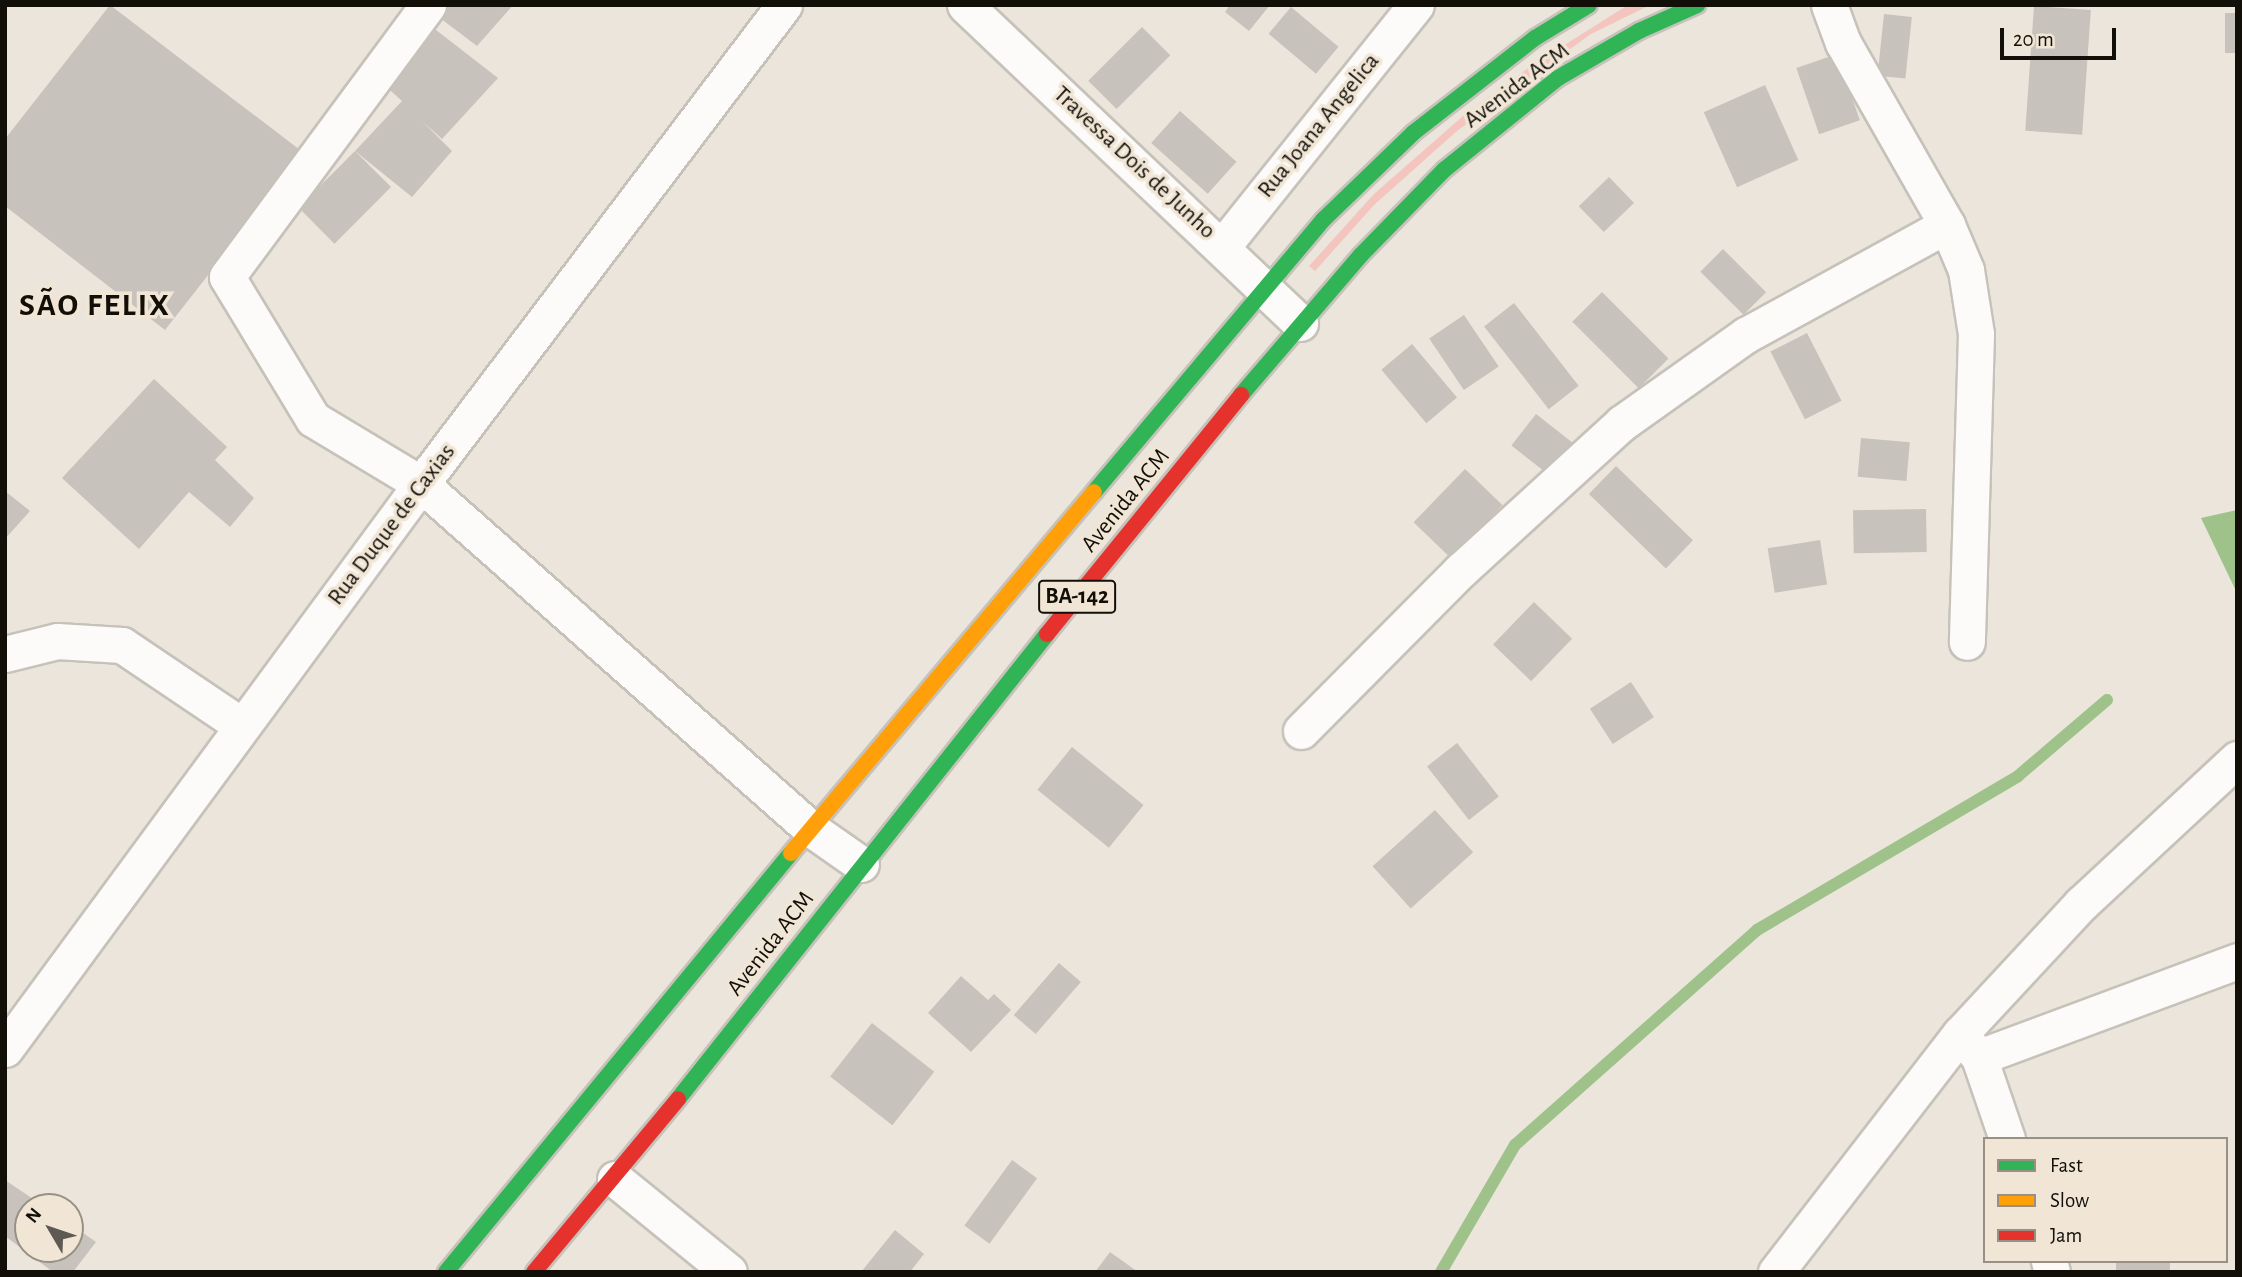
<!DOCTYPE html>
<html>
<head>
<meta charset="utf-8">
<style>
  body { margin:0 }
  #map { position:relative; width:2242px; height:1277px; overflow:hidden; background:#ebe5dc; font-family:"Alegreya Sans",sans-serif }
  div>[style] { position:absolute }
  .green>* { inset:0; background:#f4c5be }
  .water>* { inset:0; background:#9ec28a }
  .stream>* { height:12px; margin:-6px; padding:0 6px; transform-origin:6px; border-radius:6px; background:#9ec28a }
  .building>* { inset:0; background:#c8c2bd; transform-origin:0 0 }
  .roads { filter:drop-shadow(2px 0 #c6c2ba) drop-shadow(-2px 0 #c6c2ba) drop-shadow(0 2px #c6c2ba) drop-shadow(0 -2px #c6c2ba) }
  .street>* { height:35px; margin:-17.5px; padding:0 17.5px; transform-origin:17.5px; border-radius:17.5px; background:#fcfbfa }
  .fast>* { height:16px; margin:-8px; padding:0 8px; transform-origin:8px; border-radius:8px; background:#30b455 }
  .slow>* { height:16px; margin:-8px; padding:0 8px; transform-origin:8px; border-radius:8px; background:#ff9f0a }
  .jam>* { height:16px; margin:-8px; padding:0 8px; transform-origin:8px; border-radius:8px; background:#e5322d }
  span { translate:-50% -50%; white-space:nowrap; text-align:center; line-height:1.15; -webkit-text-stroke:7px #f1e6d6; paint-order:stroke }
  .shield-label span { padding:2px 5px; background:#f1e6d6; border:2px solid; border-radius:5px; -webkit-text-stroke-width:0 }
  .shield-label { font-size:23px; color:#120f09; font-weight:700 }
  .street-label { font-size:24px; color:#120f09 }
  .district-label { font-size:32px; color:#120f09; font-weight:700; letter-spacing:2px }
  .frame { position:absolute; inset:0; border:7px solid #120f09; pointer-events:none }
  .legend { position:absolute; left:1983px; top:1137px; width:245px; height:126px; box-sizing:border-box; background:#f1e6d6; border:2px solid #989084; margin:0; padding:9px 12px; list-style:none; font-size:21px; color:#120f09 }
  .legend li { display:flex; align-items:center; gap:14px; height:35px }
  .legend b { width:35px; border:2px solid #989084 }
  .north { position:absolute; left:14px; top:1193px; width:70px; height:70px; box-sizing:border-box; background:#f1e6d6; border:2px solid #989084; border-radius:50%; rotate:309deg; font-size:19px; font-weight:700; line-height:28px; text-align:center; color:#120f09 }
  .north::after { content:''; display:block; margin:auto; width:24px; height:32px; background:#5e5a53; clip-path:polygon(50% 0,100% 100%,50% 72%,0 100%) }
  .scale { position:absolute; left:2000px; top:28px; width:116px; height:32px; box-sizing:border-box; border:4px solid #120f09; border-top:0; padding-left:9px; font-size:21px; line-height:24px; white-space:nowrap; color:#120f09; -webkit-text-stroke:5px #f1e6d6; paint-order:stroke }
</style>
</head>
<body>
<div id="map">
  <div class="green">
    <div style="clip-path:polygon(1628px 5px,1650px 5px,1591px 34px,1457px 131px,1374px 205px,1315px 271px,1309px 266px,1374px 194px,1463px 116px,1531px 66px)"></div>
  </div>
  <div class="water">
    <div style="clip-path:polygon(2237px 510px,2237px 593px,2201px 518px)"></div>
  </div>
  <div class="stream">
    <div style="left:1441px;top:1272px;width:147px;rotate:-59.8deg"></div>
    <div style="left:1515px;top:1145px;width:324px;rotate:-41.6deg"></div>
    <div style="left:1757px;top:930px;width:303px;rotate:-30.5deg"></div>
    <div style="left:2018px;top:776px;width:117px;rotate:-40.5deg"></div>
  </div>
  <div class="building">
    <div style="clip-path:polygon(110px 5px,304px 153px,165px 330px,5px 206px,5px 139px)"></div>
    <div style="clip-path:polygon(438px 5px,513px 5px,477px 46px,432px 12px)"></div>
    <div style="clip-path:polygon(1230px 5px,1270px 5px,1249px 31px,1225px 12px)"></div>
    <div style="left:2034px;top:6px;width:57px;height:125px;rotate:4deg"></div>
    <div style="left:1291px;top:7px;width:62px;height:35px;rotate:40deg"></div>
    <div style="left:2225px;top:13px;width:12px;height:40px"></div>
    <div style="left:1884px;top:14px;width:28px;height:62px;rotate:6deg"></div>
    <div style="clip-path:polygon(427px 23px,498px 78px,442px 139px,422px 121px,452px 151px,412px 197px,355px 151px,402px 101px,380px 81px)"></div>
    <div style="left:1142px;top:27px;width:40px;height:76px;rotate:45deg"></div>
    <div style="left:1837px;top:54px;width:70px;height:43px;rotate:71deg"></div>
    <div style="left:1765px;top:85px;width:82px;height:67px;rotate:66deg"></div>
    <div style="left:1180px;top:111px;width:76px;height:43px;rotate:42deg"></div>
    <div style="left:355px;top:151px;width:51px;height:80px;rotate:45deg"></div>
    <div style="left:1609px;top:177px;width:36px;height:42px;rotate:46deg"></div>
    <div style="left:1723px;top:249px;width:61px;height:32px;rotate:45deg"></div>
    <div style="left:1602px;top:292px;width:94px;height:42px;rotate:45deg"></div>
    <div style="left:1514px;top:303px;width:105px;height:38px;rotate:52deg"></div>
    <div style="left:1464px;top:315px;width:62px;height:42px;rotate:56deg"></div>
    <div style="left:1807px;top:333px;width:76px;height:41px;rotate:63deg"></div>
    <div style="left:1412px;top:344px;width:70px;height:40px;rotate:50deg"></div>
    <div style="clip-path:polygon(154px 379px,227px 447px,215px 460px,254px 498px,230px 527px,189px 492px,139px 549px,62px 478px)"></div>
    <div style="left:1536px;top:414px;width:47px;height:40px;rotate:38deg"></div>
    <div style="left:1861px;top:438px;width:49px;height:39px;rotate:5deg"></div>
    <div style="left:1616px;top:466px;width:107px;height:39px;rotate:44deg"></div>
    <div style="left:1465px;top:469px;width:52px;height:74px;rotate:44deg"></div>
    <div style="clip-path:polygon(5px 491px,30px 511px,5px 539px)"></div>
    <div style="left:1926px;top:509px;width:43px;height:73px;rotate:89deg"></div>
    <div style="left:1820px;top:540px;width:45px;height:53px;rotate:81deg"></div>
    <div style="left:1534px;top:602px;width:53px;height:59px;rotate:44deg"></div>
    <div style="left:1631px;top:682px;width:42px;height:49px;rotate:57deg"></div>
    <div style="left:1457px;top:743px;width:68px;height:38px;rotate:52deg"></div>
    <div style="left:1072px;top:747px;width:92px;height:55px;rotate:39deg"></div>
    <div style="left:1435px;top:810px;width:57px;height:84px;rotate:48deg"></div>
    <div style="left:1059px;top:963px;width:29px;height:69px;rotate:41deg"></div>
    <div style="clip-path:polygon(961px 976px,988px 1000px,994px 994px,1011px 1010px,971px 1052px,928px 1013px)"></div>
    <div style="left:872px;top:1023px;width:79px;height:68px;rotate:38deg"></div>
    <div style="left:1012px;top:1160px;width:31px;height:81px;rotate:36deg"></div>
    <div style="clip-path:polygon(5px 1180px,45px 1207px,28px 1207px,28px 1249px,70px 1249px,70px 1224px,96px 1242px,73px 1272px,53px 1272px,5px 1236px)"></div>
    <div style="clip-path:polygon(895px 1230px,924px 1254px,910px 1272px,861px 1272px)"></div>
    <div style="clip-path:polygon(1110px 1252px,1138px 1272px,1095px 1272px)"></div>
    <div style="left:2116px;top:1261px;width:54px;height:11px"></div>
  </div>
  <div class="roads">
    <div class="street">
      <div style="left:428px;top:5px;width:338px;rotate:126.5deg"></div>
      <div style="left:227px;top:277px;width:166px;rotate:58.8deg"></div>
      <div style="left:313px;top:419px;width:126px;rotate:31deg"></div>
      <div style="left:421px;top:484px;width:521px;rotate:41.5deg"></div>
      <div style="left:811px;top:829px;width:61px;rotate:35deg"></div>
      <div style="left:965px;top:5px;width:462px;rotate:43.5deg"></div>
      <div style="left:1947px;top:225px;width:49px;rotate:67.1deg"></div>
      <div style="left:1966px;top:270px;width:65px;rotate:81.1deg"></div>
      <div style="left:1976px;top:334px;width:308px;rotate:91.7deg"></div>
      <div style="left:1222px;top:247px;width:310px;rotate:-51.3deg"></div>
      <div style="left:5px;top:654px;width:54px;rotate:-14deg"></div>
      <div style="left:57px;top:641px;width:65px;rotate:3.5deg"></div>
      <div style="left:122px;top:645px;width:145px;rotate:34deg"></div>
      <div style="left:1301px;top:731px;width:227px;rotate:-45.2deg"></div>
      <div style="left:1461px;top:570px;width:218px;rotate:-42.4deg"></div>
      <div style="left:1622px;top:423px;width:152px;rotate:-35.4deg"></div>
      <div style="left:1746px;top:335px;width:229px;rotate:-28.7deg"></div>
      <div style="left:1947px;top:225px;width:210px;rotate:-119.7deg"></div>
      <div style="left:1843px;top:43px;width:40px;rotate:-110.2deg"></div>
      <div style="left:1965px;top:1040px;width:22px;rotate:51deg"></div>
      <div style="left:1979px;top:1057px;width:87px;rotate:71.1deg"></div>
      <div style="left:5px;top:1049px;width:702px;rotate:-53.64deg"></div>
      <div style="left:421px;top:484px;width:601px;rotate:-52.84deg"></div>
      <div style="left:1979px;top:1057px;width:275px;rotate:-20.4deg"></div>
      <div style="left:615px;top:1179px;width:147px;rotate:39.2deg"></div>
      <div style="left:2049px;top:1261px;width:11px;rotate:75deg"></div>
      <div style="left:1776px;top:1272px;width:301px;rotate:-52.3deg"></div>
      <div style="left:1960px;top:1034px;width:178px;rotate:-47.1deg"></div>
      <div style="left:2081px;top:904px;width:213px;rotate:-42.9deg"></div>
    </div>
    <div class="fast">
      <div style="left:1241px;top:395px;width:184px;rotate:-49.4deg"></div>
      <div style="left:1361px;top:255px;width:119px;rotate:-45.7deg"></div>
      <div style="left:1444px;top:170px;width:146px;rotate:-38.9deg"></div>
      <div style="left:1558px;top:78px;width:94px;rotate:-30.1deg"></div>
      <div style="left:1639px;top:31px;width:64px;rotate:-24.1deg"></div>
      <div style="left:1094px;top:492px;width:356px;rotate:-49.9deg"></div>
      <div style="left:1323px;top:220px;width:125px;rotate:-44deg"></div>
      <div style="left:1413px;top:133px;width:155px;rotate:-37.9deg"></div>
      <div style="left:1535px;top:38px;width:63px;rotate:-31.4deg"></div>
      <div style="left:678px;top:1099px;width:594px;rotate:-51.57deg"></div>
      <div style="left:446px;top:1272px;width:543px;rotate:-50.53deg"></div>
    </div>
    <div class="slow">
      <div style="left:791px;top:853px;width:471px;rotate:-50deg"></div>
    </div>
    <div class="jam">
      <div style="left:1047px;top:634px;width:308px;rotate:-50.9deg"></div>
      <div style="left:534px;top:1272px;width:225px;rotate:-50.2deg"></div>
    </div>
  </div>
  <div class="shield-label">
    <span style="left:1077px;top:597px">BA-142</span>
  </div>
  <div class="street-label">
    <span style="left:1517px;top:86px;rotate:-37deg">Avenida ACM</span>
    <span style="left:1319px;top:126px;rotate:-51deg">Rua Joana Angelica</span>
    <span style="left:1134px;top:163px;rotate:43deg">Travessa Dois de Junho</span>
    <span style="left:1126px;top:501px;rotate:-51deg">Avenida ACM</span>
    <span style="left:392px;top:525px;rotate:-53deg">Rua Duque de Caxias</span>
    <span style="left:771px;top:944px;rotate:-52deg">Avenida ACM</span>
  </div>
  <div class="district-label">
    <span style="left:95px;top:305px">SÃO FELIX</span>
  </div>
  <div class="frame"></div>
  <ul class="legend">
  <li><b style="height:9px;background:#30b455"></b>Fast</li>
  <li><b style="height:9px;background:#ff9f0a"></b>Slow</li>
  <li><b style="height:9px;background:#e5322d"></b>Jam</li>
  </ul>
  <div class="north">N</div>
  <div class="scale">20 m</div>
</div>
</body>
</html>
